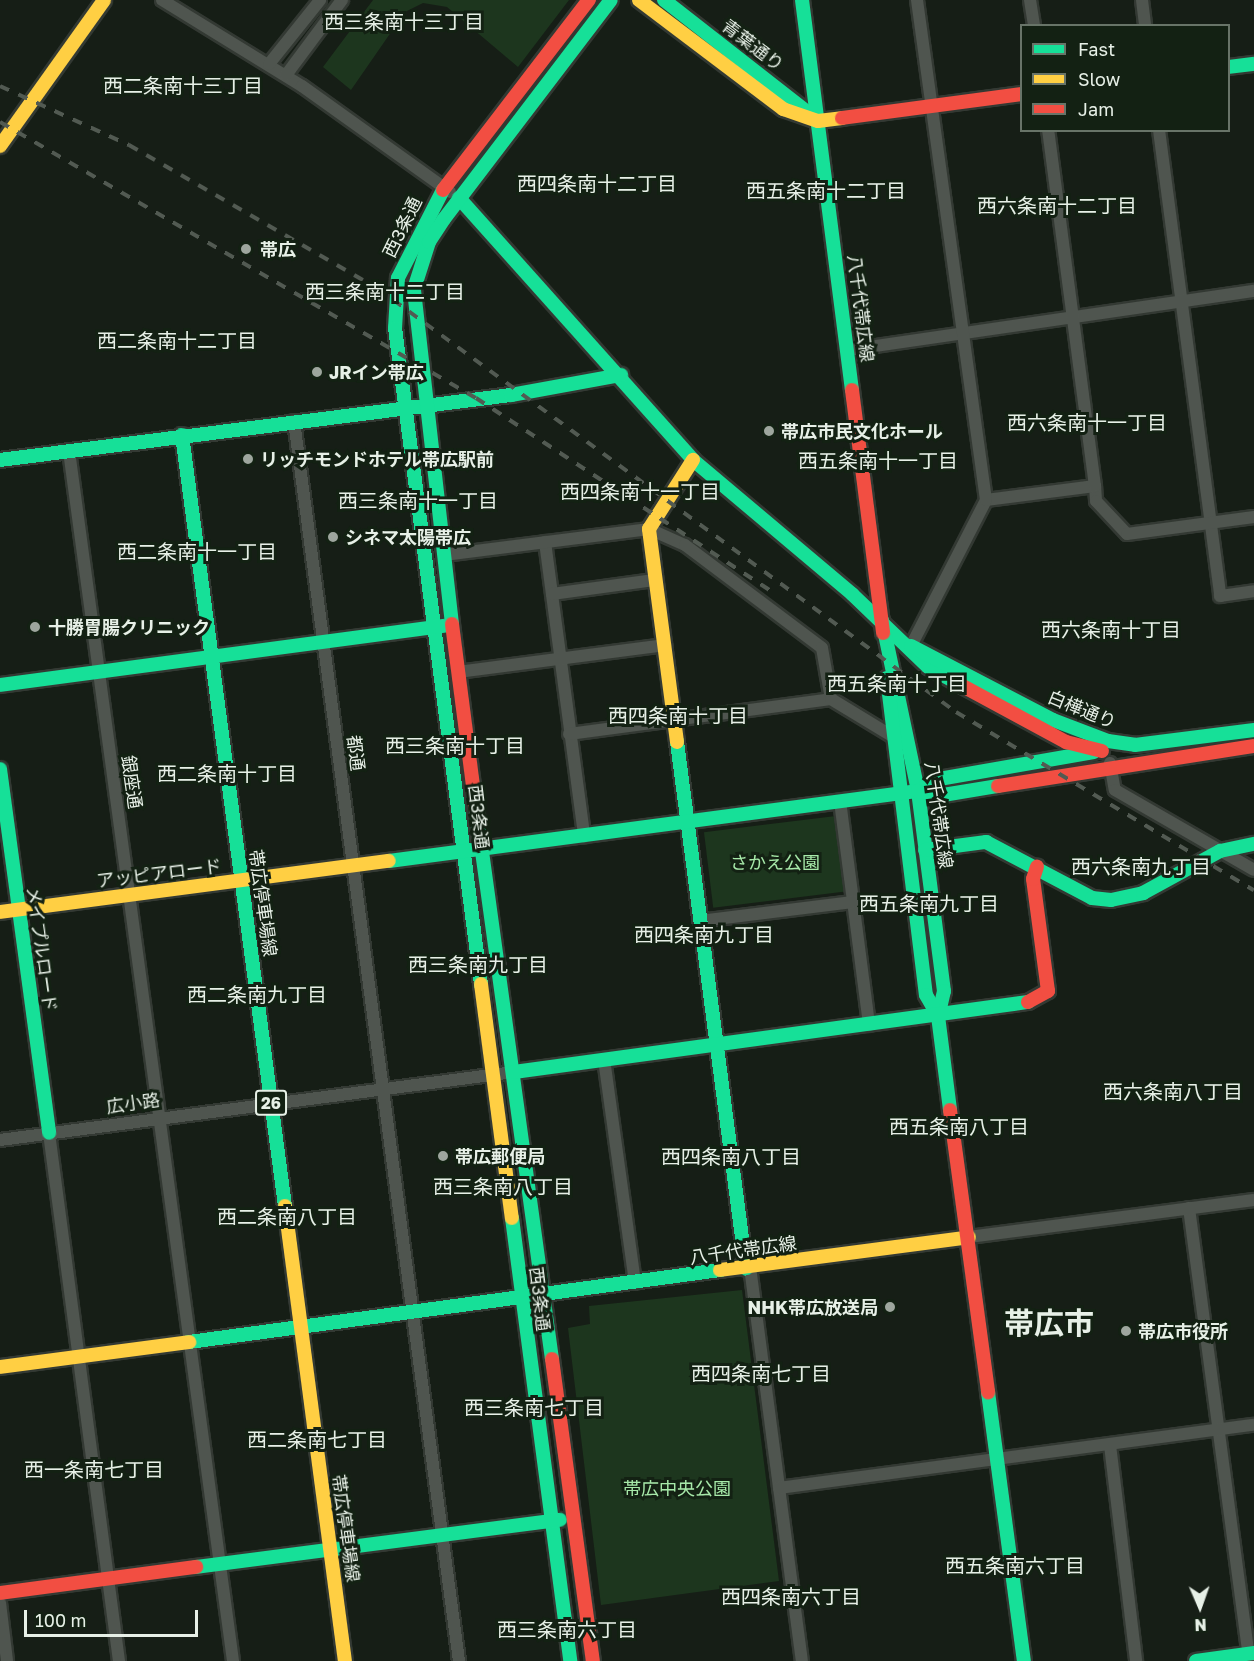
<!DOCTYPE html>
<html>
<head>
<meta charset="utf-8">
<style>
  body { margin:0 }
  #map { position:relative; width:1254px; height:1661px; overflow:hidden; background:#161e16; font-family:"Golos Text","Noto Sans JP",sans-serif }
  div>[style] { position:absolute }
  .green>* { inset:0; background:#1d361e; transform-origin:0 0 }
  .roads { filter:drop-shadow(2px 0 #333933) drop-shadow(-2px 0 #333933) drop-shadow(0 2px #333933) drop-shadow(0 -2px #333933) }
  .street>* { height:12px; margin:-6px; padding:0 6px; transform-origin:6px; border-radius:6px; background:#4f554f }
  .fast>* { height:14px; margin:-7px; padding:0 7px; transform-origin:7px; border-radius:7px; background:#16e098 }
  .slow>* { height:14px; margin:-7px; padding:0 7px; transform-origin:7px; border-radius:7px; background:#ffcf43 }
  .jam>* { height:14px; margin:-7px; padding:0 7px; transform-origin:7px; border-radius:7px; background:#f24e42 }
  .rail>* { height:4px; margin-top:-2px; transform-origin:0; background:repeating-linear-gradient(90deg,#525a52 0 10px,transparent 0 20px) }
  .dots>* { width:16px; height:16px; translate:-50% -50%; box-sizing:border-box; border:3px solid #132113; border-radius:50% }
  span { translate:-50% -50%; white-space:nowrap; text-align:center; line-height:1.15; -webkit-text-stroke:6px #132113; paint-order:stroke }
  .shield-label span { padding:2px 4px; background:#132113; border:2px solid; border-radius:4px; -webkit-text-stroke-width:0 }
  .shield-label { font-size:16px; color:#e7f0e7; font-weight:700 }
  .street-label { font-size:18px; color:#e7f0e7 }
  .poi-label { font-size:18px; color:#e7f0e7; font-weight:700 }
  .left { translate:0 -50%; text-align:left }
  .right { translate:-100% -50%; text-align:right }
  .park-label { font-size:18px; color:#a7e9a9 }
  .neighbourhood-label { font-size:20px; color:#e7f0e7 }
  .town-label { font-size:30px; color:#e7f0e7; font-weight:700 }
  .legend { position:absolute; left:1020px; top:24px; width:210px; height:108px; box-sizing:border-box; background:#132113; border:2px solid #687468; margin:0; padding:8px 10px; list-style:none; font-size:18px; color:#e7f0e7 }
  .legend li { display:flex; align-items:center; gap:12px; height:30px }
  .legend b { width:30px; border:2px solid #687468 }
  .north { position:absolute; left:1170px; top:1577px; width:60px; height:60px; -webkit-text-stroke:4px #132113; paint-order:stroke; rotate:178deg; font-size:16px; font-weight:700; line-height:24px; text-align:center; color:#e7f0e7 }
  .north::after { content:''; display:block; margin:auto; width:21px; height:27px; background:#e7f0e7; clip-path:polygon(50% 0,100% 100%,50% 72%,0 100%) }
  .scale { position:absolute; left:24px; top:1610px; width:174px; height:27px; box-sizing:border-box; border:3px solid #e7f0e7; border-top:0; padding-left:8px; font-size:18px; line-height:21px; white-space:nowrap; color:#e7f0e7; -webkit-text-stroke:4px #132113; paint-order:stroke }
</style>
</head>
<body>
<div id="map">
  <div class="green">
    <div style="clip-path:polygon(373px 0,569px 0,518px 67px,447px 7px,423px 3px,405px 12px,351px 90px,323px 67px)"></div>
    <div style="left:836px;top:816px;width:76px;height:133px;rotate:83deg"></div>
    <div style="clip-path:polygon(742px 1290px,779px 1581px,601px 1605px,568px 1328px,590px 1324px,589px 1306px)"></div>
  </div>
  <div class="roads">
    <div class="street">
      <div style="left:162px;top:0;width:164px;rotate:31.6deg"></div>
      <div style="left:302px;top:86px;width:182px;rotate:35.6deg"></div>
      <div style="left:1030px;top:0;width:26px;rotate:81deg"></div>
      <div style="left:1142px;top:0;width:26px;rotate:83deg"></div>
      <div style="left:269px;top:64px;width:82px;rotate:-51.4deg"></div>
      <div style="left:286px;top:75px;width:94px;rotate:-53.3deg"></div>
      <div style="left:1159px;top:130px;width:470px;rotate:82.5deg"></div>
      <div style="left:1220px;top:596px;width:34px;rotate:-8deg"></div>
      <div style="left:848px;top:350px;width:410px;rotate:-8.3deg"></div>
      <div style="left:294px;top:421px;width:1251px;rotate:82.42deg"></div>
      <div style="left:69px;top:451px;width:1221px;rotate:82.28deg"></div>
      <div style="left:1095px;top:486px;width:15px;rotate:86deg"></div>
      <div style="left:1096px;top:501px;width:45px;rotate:46.8deg"></div>
      <div style="left:1127px;top:534px;width:128px;rotate:-7.6deg"></div>
      <div style="left:986px;top:500px;width:110px;rotate:-7.3deg"></div>
      <div style="left:1095px;top:486px;width:359px;rotate:-97.5deg"></div>
      <div style="left:545px;top:542px;width:297px;rotate:82.4deg"></div>
      <div style="left:444px;top:555px;width:207px;rotate:-7.2deg"></div>
      <div style="left:649px;top:529px;width:39px;rotate:24deg"></div>
      <div style="left:685px;top:545px;width:171px;rotate:36.9deg"></div>
      <div style="left:822px;top:648px;width:52px;rotate:80deg"></div>
      <div style="left:552px;top:594px;width:103px;rotate:-7.8deg"></div>
      <div style="left:911px;top:646px;width:164px;rotate:-62.8deg"></div>
      <div style="left:986px;top:500px;width:505px;rotate:-97.86deg"></div>
      <div style="left:458px;top:672px;width:209px;rotate:-7.4deg"></div>
      <div style="left:569px;top:734px;width:264px;rotate:-7.6deg"></div>
      <div style="left:831px;top:699px;width:71px;rotate:31.2deg"></div>
      <div style="left:1110px;top:763px;width:27px;rotate:80deg"></div>
      <div style="left:1115px;top:790px;width:160px;rotate:29.9deg"></div>
      <div style="left:840px;top:801px;width:226px;rotate:82.6deg"></div>
      <div style="left:700px;top:921px;width:154px;rotate:-7.1deg"></div>
      <div style="left:604px;top:1059px;width:226px;rotate:82.1deg"></div>
      <div style="left:49px;top:1133px;width:533px;rotate:82.45deg"></div>
      <div style="left:0;top:1140px;width:518px;rotate:-7.54deg"></div>
      <div style="left:1189px;top:1208px;width:455px;rotate:82.4deg"></div>
      <div style="left:969px;top:1237px;width:287px;rotate:-7.4deg"></div>
      <div style="left:750px;top:1267px;width:397px;rotate:82.5deg"></div>
      <div style="left:1110px;top:1445px;width:218px;rotate:83.1deg"></div>
      <div style="left:779px;top:1488px;width:479px;rotate:-7.6deg"></div>
      <div style="left:0;top:1603px;width:58px;rotate:83.1deg"></div>
    </div>
    <div class="fast">
      <div style="left:664px;top:0;width:185px;rotate:38deg"></div>
      <div style="left:802px;top:0;width:393px;rotate:82.7deg"></div>
      <div style="left:1228px;top:67px;width:26px;rotate:-7deg"></div>
      <div style="left:443px;top:190px;width:99px;rotate:117.1deg"></div>
      <div style="left:398px;top:278px;width:50px;rotate:93.4deg"></div>
      <div style="left:395px;top:328px;width:662px;rotate:82.53deg"></div>
      <div style="left:459px;top:198px;width:351px;rotate:48.2deg"></div>
      <div style="left:693px;top:460px;width:208px;rotate:40.1deg"></div>
      <div style="left:852px;top:594px;width:105px;rotate:43.8deg"></div>
      <div style="left:928px;top:667px;width:35px;rotate:29deg"></div>
      <div style="left:182px;top:435px;width:778px;rotate:82.39deg"></div>
      <div style="left:0;top:460px;width:515px;rotate:-7.25deg"></div>
      <div style="left:511px;top:395px;width:112px;rotate:-10.3deg"></div>
      <div style="left:882px;top:620px;width:175px;rotate:78.1deg"></div>
      <div style="left:918px;top:791px;width:202px;rotate:82.6deg"></div>
      <div style="left:944px;top:991px;width:26px;rotate:103deg"></div>
      <div style="left:938px;top:1016px;width:95px;rotate:82.7deg"></div>
      <div style="left:452px;top:624px;width:337px;rotate:-96.5deg"></div>
      <div style="left:414px;top:289px;width:49px;rotate:-72.3deg"></div>
      <div style="left:429px;top:242px;width:27px;rotate:-57deg"></div>
      <div style="left:444px;top:219px;width:275px;rotate:-52.7deg"></div>
      <div style="left:911px;top:646px;width:160px;rotate:27.5deg"></div>
      <div style="left:1053px;top:720px;width:59px;rotate:20.9deg"></div>
      <div style="left:1108px;top:741px;width:27px;rotate:8deg"></div>
      <div style="left:1135px;top:745px;width:120px;rotate:-7.2deg"></div>
      <div style="left:887px;top:678px;width:319px;rotate:83deg"></div>
      <div style="left:926px;top:995px;width:24px;rotate:60deg"></div>
      <div style="left:0;top:685px;width:448px;rotate:-7.6deg"></div>
      <div style="left:677px;top:742px;width:531px;rotate:82.53deg"></div>
      <div style="left:0;top:769px;width:367px;rotate:82.3deg"></div>
      <div style="left:918px;top:791px;width:24px;rotate:-30deg"></div>
      <div style="left:939px;top:779px;width:157px;rotate:-9.9deg"></div>
      <div style="left:476px;top:808px;width:556px;rotate:82.15deg"></div>
      <div style="left:925px;top:850px;width:62px;rotate:-7.5deg"></div>
      <div style="left:986px;top:842px;width:120px;rotate:27.8deg"></div>
      <div style="left:1092px;top:898px;width:19px;rotate:6deg"></div>
      <div style="left:1111px;top:900px;width:33px;rotate:-12deg"></div>
      <div style="left:1143px;top:893px;width:88px;rotate:-28.6deg"></div>
      <div style="left:1220px;top:851px;width:35px;rotate:-12deg"></div>
      <div style="left:389px;top:861px;width:534px;rotate:-7.54deg"></div>
      <div style="left:918px;top:791px;width:25px;rotate:9deg"></div>
      <div style="left:943px;top:795px;width:56px;rotate:-9.3deg"></div>
      <div style="left:514px;top:1072px;width:519px;rotate:-7.76deg"></div>
      <div style="left:512px;top:1218px;width:447px;rotate:82.5deg"></div>
      <div style="left:189px;top:1342px;width:536px;rotate:-7.72deg"></div>
      <div style="left:988px;top:1392px;width:271px;rotate:82.4deg"></div>
      <div style="left:196px;top:1567px;width:367px;rotate:-7.4deg"></div>
      <div style="left:1196px;top:1661px;width:59px;rotate:-7.9deg"></div>
    </div>
    <div class="slow">
      <div style="left:639px;top:0;width:181px;rotate:37.1deg"></div>
      <div style="left:783px;top:109px;width:37px;rotate:19deg"></div>
      <div style="left:818px;top:121px;width:24px;rotate:-7deg"></div>
      <div style="left:0;top:146px;width:179px;rotate:-54.5deg"></div>
      <div style="left:677px;top:742px;width:215px;rotate:-97.5deg"></div>
      <div style="left:649px;top:529px;width:82px;rotate:-57.5deg"></div>
      <div style="left:0;top:912px;width:392px;rotate:-7.5deg"></div>
      <div style="left:481px;top:984px;width:236px;rotate:82.5deg"></div>
      <div style="left:285px;top:1206px;width:459px;rotate:82.5deg"></div>
      <div style="left:720px;top:1270px;width:251px;rotate:-7.5deg"></div>
      <div style="left:0;top:1367px;width:191px;rotate:-7.5deg"></div>
    </div>
    <div class="jam">
      <div style="left:842px;top:118px;width:182px;rotate:-7.6deg"></div>
      <div style="left:443px;top:190px;width:240px;rotate:-52.5deg"></div>
      <div style="left:852px;top:390px;width:245px;rotate:82.7deg"></div>
      <div style="left:452px;top:624px;width:186px;rotate:82.6deg"></div>
      <div style="left:959px;top:684px;width:122px;rotate:28.5deg"></div>
      <div style="left:1066px;top:742px;width:37px;rotate:14deg"></div>
      <div style="left:998px;top:786px;width:259px;rotate:-8.9deg"></div>
      <div style="left:1028px;top:1002px;width:23px;rotate:-29deg"></div>
      <div style="left:1048px;top:991px;width:113px;rotate:-97.6deg"></div>
      <div style="left:1033px;top:879px;width:13px;rotate:-72deg"></div>
      <div style="left:950px;top:1110px;width:285px;rotate:82.3deg"></div>
      <div style="left:552px;top:1359px;width:305px;rotate:82.3deg"></div>
      <div style="left:0;top:1593px;width:198px;rotate:-7.6deg"></div>
    </div>
  </div>
  <div class="rail">
    <div style="left:0;top:86px;width:142px;rotate:24.6deg"></div>
    <div style="left:129px;top:145px;width:286px;rotate:30deg"></div>
    <div style="left:377px;top:288px;width:718px;rotate:36.22deg"></div>
    <div style="left:956px;top:712px;width:347px;rotate:30.9deg"></div>
    <div style="left:0;top:122px;width:550px;rotate:30.11deg"></div>
    <div style="left:476px;top:398px;width:358px;rotate:33.2deg"></div>
  </div>
  <div class="dots">
    <div style="left:246px;top:249px;background:#9ea69e"></div>
    <div style="left:317px;top:372px;background:#9ea69e"></div>
    <div style="left:769px;top:431px;background:#9ea69e"></div>
    <div style="left:248px;top:459px;background:#9ea69e"></div>
    <div style="left:333px;top:537px;background:#9ea69e"></div>
    <div style="left:35px;top:627px;background:#9ea69e"></div>
    <div style="left:443px;top:1156px;background:#9ea69e"></div>
    <div style="left:890px;top:1307px;background:#9ea69e"></div>
    <div style="left:1126px;top:1331px;background:#9ea69e"></div>
  </div>
  <div class="shield-label">
    <span style="left:271px;top:1103px">26</span>
  </div>
  <div class="street-label">
    <span style="left:753px;top:45px;rotate:37deg">青葉通り</span>
    <span style="left:402px;top:227px;rotate:-64deg">西3条通</span>
    <span style="left:861px;top:308px;rotate:83deg">八千代帯広線</span>
    <span style="left:1082px;top:709px;rotate:22deg">白樺通り</span>
    <span style="left:356px;top:753px;rotate:83deg">都通</span>
    <span style="left:132px;top:782px;rotate:82deg">銀座通</span>
    <span style="left:939px;top:815px;rotate:82deg">八千代帯広線</span>
    <span style="left:479px;top:817px;rotate:83deg">西3条通</span>
    <span style="left:159px;top:873px;rotate:-7deg">アッピアロード</span>
    <span style="left:263px;top:903px;rotate:82deg">帯広停車場線</span>
    <span style="left:42px;top:949px;rotate:82deg">メイプルロード</span>
    <span style="left:133px;top:1103px;rotate:-8deg">広小路</span>
    <span style="left:743px;top:1250px;rotate:-8deg">八千代帯広線</span>
    <span style="left:540px;top:1299px;rotate:83deg">西3条通</span>
    <span style="left:346px;top:1528px;rotate:82deg">帯広停車場線</span>
  </div>
  <div class="poi-label">
    <span class="left" style="left:260px;top:249px">帯広</span>
    <span class="left" style="left:329px;top:372px">JRイン帯広</span>
    <span class="left" style="left:781px;top:431px">帯広市民文化ホール</span>
    <span class="left" style="left:260px;top:459px">リッチモンドホテル帯広駅前</span>
    <span class="left" style="left:345px;top:537px">シネマ太陽帯広</span>
    <span class="left" style="left:48px;top:627px">十勝胃腸クリニック</span>
    <span class="left" style="left:455px;top:1156px">帯広郵便局</span>
    <span class="right" style="left:878px;top:1307px">NHK帯広放送局</span>
    <span class="left" style="left:1138px;top:1331px">帯広市役所</span>
  </div>
  <div class="park-label">
    <span style="left:775px;top:862px">さかえ公園</span>
    <span style="left:677px;top:1488px">帯広中央公園</span>
  </div>
  <div class="neighbourhood-label">
    <span style="left:404px;top:21px">西三条南十三丁目</span>
    <span style="left:183px;top:85px">西二条南十三丁目</span>
    <span style="left:597px;top:183px">西四条南十二丁目</span>
    <span style="left:826px;top:190px">西五条南十二丁目</span>
    <span style="left:1057px;top:205px">西六条南十二丁目</span>
    <span style="left:385px;top:291px">西三条南十二丁目</span>
    <span style="left:177px;top:340px">西二条南十二丁目</span>
    <span style="left:1087px;top:422px">西六条南十一丁目</span>
    <span style="left:878px;top:460px">西五条南十一丁目</span>
    <span style="left:640px;top:491px">西四条南十一丁目</span>
    <span style="left:418px;top:500px">西三条南十一丁目</span>
    <span style="left:197px;top:551px">西二条南十一丁目</span>
    <span style="left:1111px;top:629px">西六条南十丁目</span>
    <span style="left:897px;top:683px">西五条南十丁目</span>
    <span style="left:678px;top:715px">西四条南十丁目</span>
    <span style="left:455px;top:745px">西三条南十丁目</span>
    <span style="left:227px;top:773px">西二条南十丁目</span>
    <span style="left:1141px;top:866px">西六条南九丁目</span>
    <span style="left:929px;top:903px">西五条南九丁目</span>
    <span style="left:704px;top:934px">西四条南九丁目</span>
    <span style="left:478px;top:964px">西三条南九丁目</span>
    <span style="left:257px;top:994px">西二条南九丁目</span>
    <span style="left:1173px;top:1091px">西六条南八丁目</span>
    <span style="left:959px;top:1126px">西五条南八丁目</span>
    <span style="left:731px;top:1156px">西四条南八丁目</span>
    <span style="left:503px;top:1186px">西三条南八丁目</span>
    <span style="left:287px;top:1216px">西二条南八丁目</span>
    <span style="left:761px;top:1373px">西四条南七丁目</span>
    <span style="left:534px;top:1407px">西三条南七丁目</span>
    <span style="left:317px;top:1439px">西二条南七丁目</span>
    <span style="left:94px;top:1469px">西一条南七丁目</span>
    <span style="left:1015px;top:1565px">西五条南六丁目</span>
    <span style="left:791px;top:1596px">西四条南六丁目</span>
    <span style="left:567px;top:1629px">西三条南六丁目</span>
  </div>
  <div class="town-label">
    <span style="left:1049px;top:1323px">帯広市</span>
  </div>
  <ul class="legend">
  <li><b style="height:8px;background:#16e098"></b>Fast</li>
  <li><b style="height:8px;background:#ffcf43"></b>Slow</li>
  <li><b style="height:8px;background:#f24e42"></b>Jam</li>
  </ul>
  <div class="north">N</div>
  <div class="scale">100 m</div>
</div>
</body>
</html>
